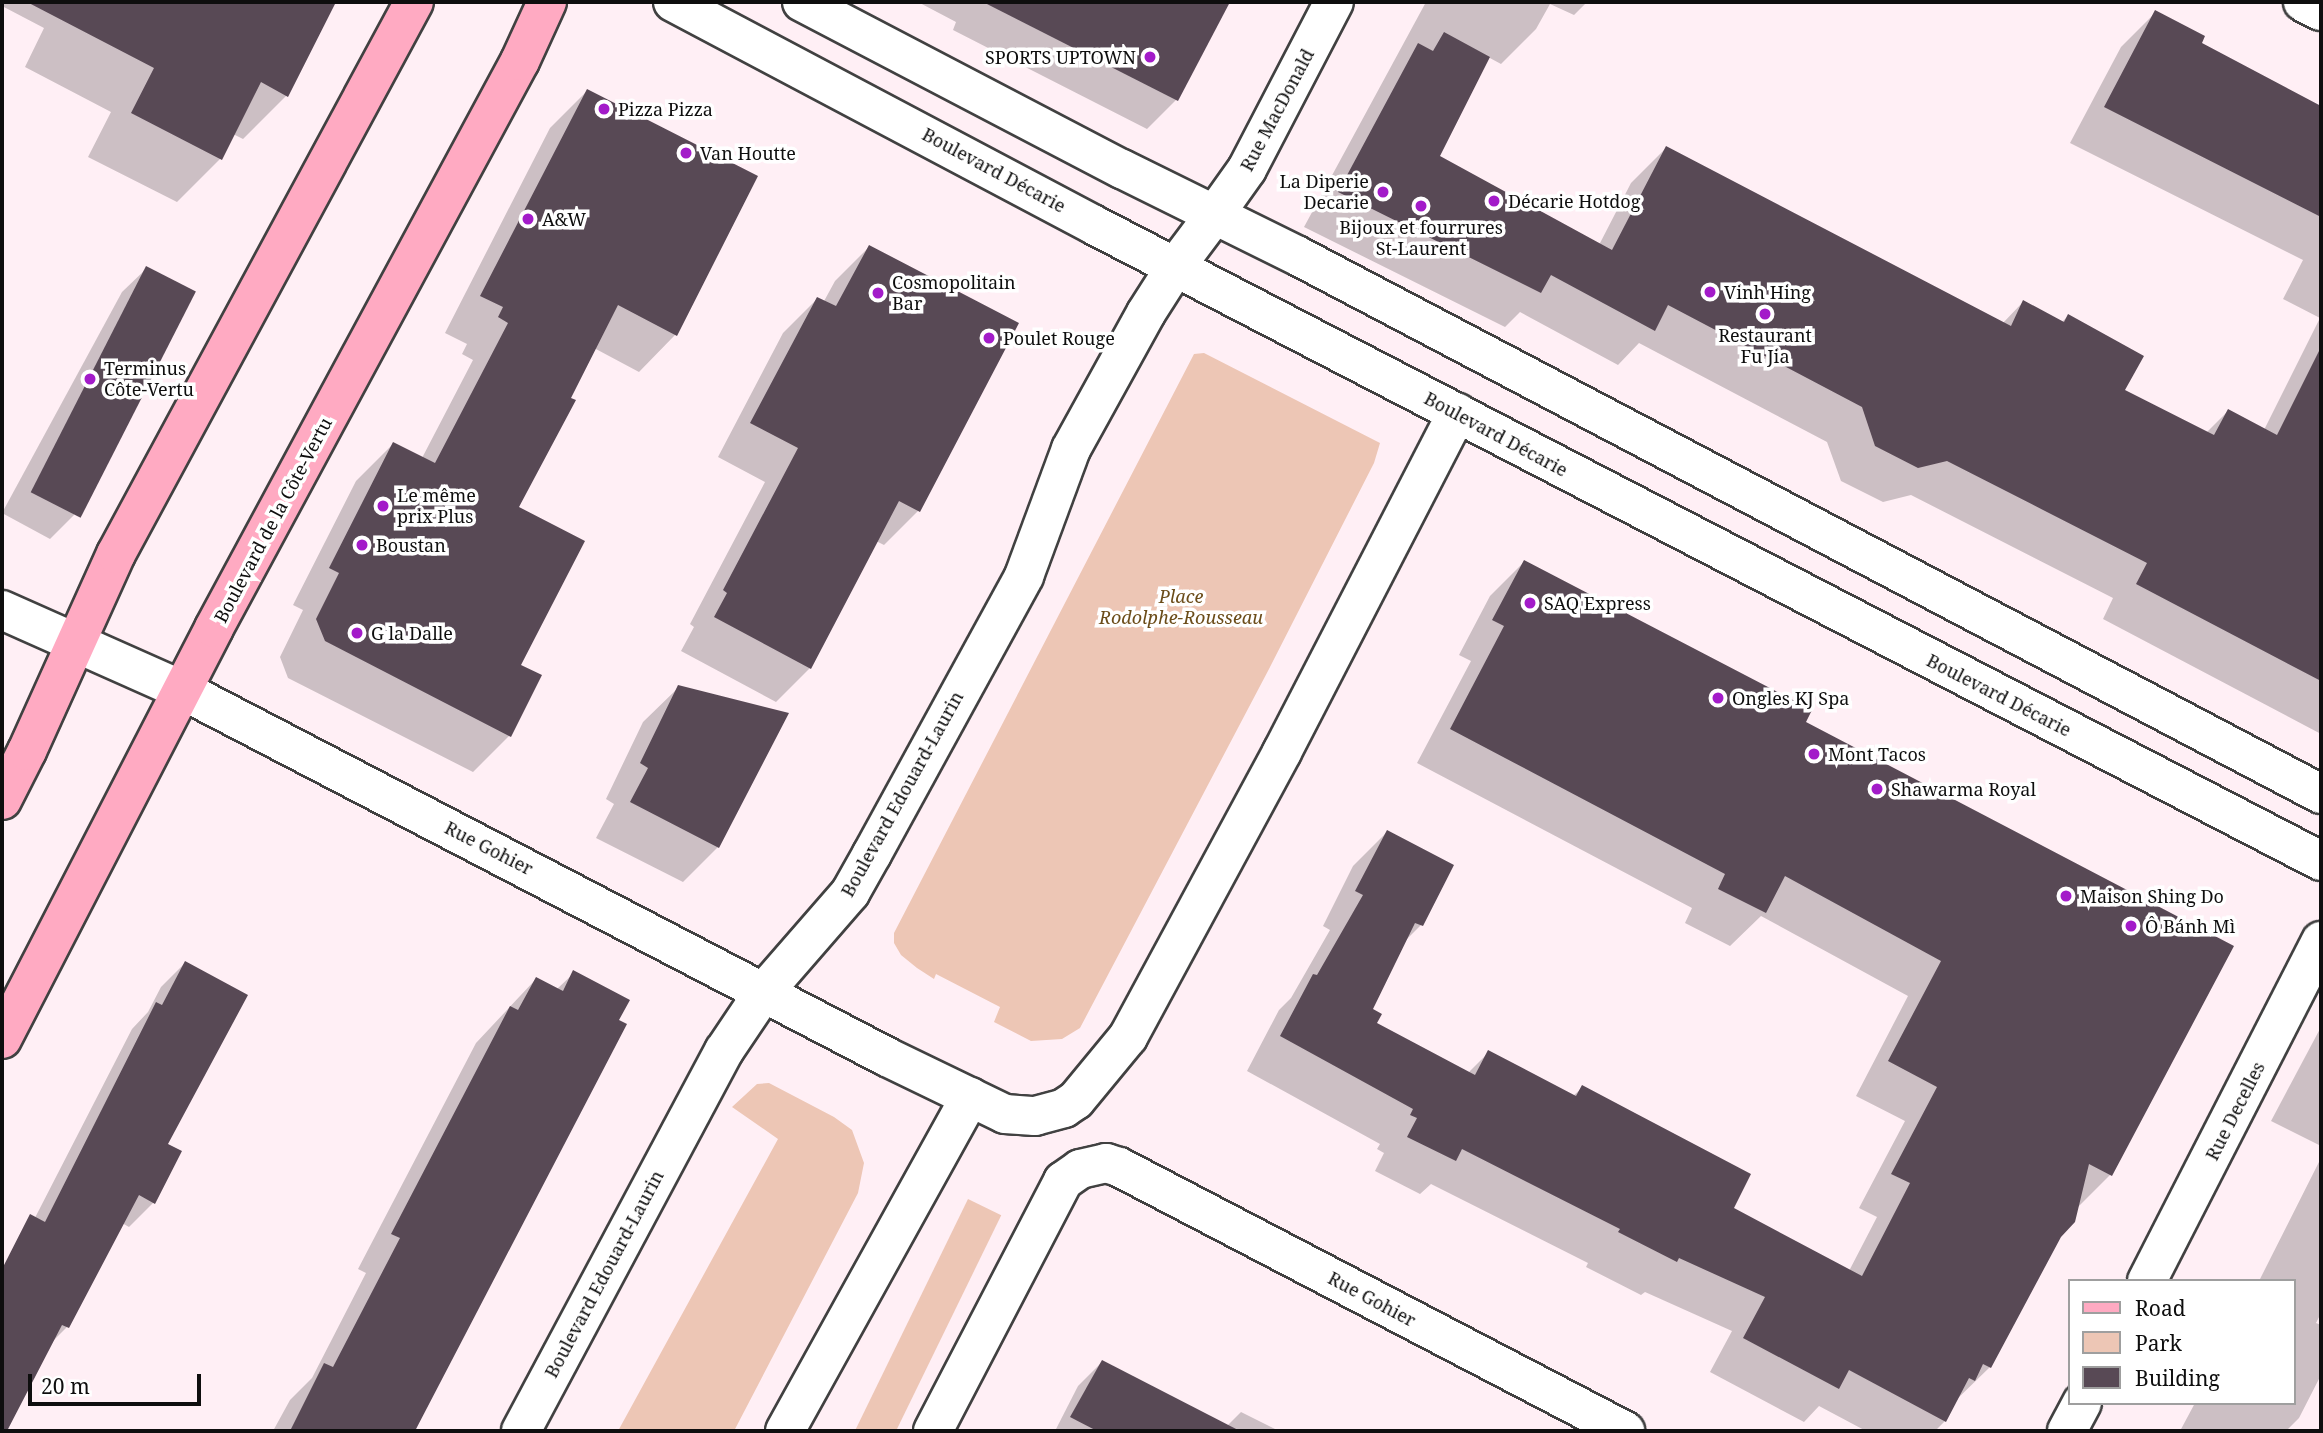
<!DOCTYPE html>
<html>
<head>
<meta charset="utf-8">
<style>
  body { margin:0 }
  #map { position:relative; width:2323px; height:1433px; overflow:hidden; background:#ffeff5; font-family:"Noto Serif",serif }
  div>[style] { position:absolute }
  .green>* { inset:0; background:#edc6b5; transform-origin:0 0 }
  .shadow>* { inset:0; background:#0003 }
  .building>* { inset:0; background:#584955; transform-origin:0 0 }
  .roads { filter:drop-shadow(2px 0 #414141) drop-shadow(-2px 0 #414141) drop-shadow(0 2px #414141) drop-shadow(0 -2px #414141) }
  .minor>* { height:38px; margin:-19px; padding:0 19px; transform-origin:19px; border-radius:19px; background:#fff }
  .tertiary>* { height:38px; margin:-19px; padding:0 19px; transform-origin:19px; border-radius:19px; background:#fff }
  .secondary>* { height:38px; margin:-19px; padding:0 19px; transform-origin:19px; border-radius:19px; background:#ffaac2 }
  .dots>* { width:19px; height:19px; translate:-50% -50%; box-sizing:border-box; border:4px solid #fff; border-radius:50% }
  span { translate:-50% -50%; white-space:nowrap; text-align:center; line-height:1.15; -webkit-text-stroke:7px #fff; paint-order:stroke }
  .poi-label { font-size:18px; color:#0e0e0e }
  .right { translate:-100% -50%; text-align:right }
  .left { translate:0 -50%; text-align:left }
  .street-label { font-size:18px; color:#0e0e0e }
  .park-label { font-size:18px; color:#6b4c19; font-style:italic }
  .frame { position:absolute; inset:0; border:4px solid #0e0e0e; pointer-events:none }
  .legend { position:absolute; left:2068px; top:1279px; width:228px; height:126px; box-sizing:border-box; background:#fff; border:2px solid #9f9f9f; margin:0; padding:9px 12px; list-style:none; font-size:21px; color:#0e0e0e }
  .legend li { display:flex; align-items:center; gap:14px; height:35px }
  .legend b { width:35px; border:2px solid #9f9f9f }
  .scale { position:absolute; left:28px; top:1374px; width:173px; height:32px; box-sizing:border-box; border:4px solid #0e0e0e; border-top:0; padding-left:9px; font-size:21px; line-height:24px; white-space:nowrap; color:#0e0e0e; -webkit-text-stroke:5px #fff; paint-order:stroke }
</style>
</head>
<body>
<div id="map">
  <div class="green">
    <div style="clip-path:polygon(1204px 353px,1380px 443px,1374px 463px,1269px 669px,1080px 1028px,1062px 1039px,1031px 1041px,994px 1022px,1000px 1007px,936px 974px,934px 979px,917px 968px,901px 955px,894px 943px,894px 933px,1194px 354px)"></div>
    <div style="clip-path:polygon(769px 1083px,834px 1117px,852px 1130px,864px 1163px,858px 1193px,734px 1431px,618px 1431px,778px 1139px,732px 1107px,757px 1084px)"></div>
    <div style="left:968px;top:1199px;width:37px;height:261px;rotate:26deg"></div>
  </div>
  <div class="shadow">
    <div style="clip-path:polygon(2px 2px,335px 2px,286px 96px,243px 139px,233px 134px,220px 159px,177px 202px,88px 157px,111px 112px,25px 67px,44px 28px,2px 6px)"></div>
    <div style="clip-path:polygon(918px 2px,1229px 2px,1176px 100px,1147px 129px,953px 30px,956px 22px)"></div>
    <div style="clip-path:polygon(1426px 2px,1587px 2px,1574px 15px,1550px 4px,1536px 29px,1501px 64px,1488px 57px,1438px 156px,1599px 245px,1631px 183px,1666px 148px,2002px 324px,2023px 302px,2062px 322px,2068px 316px,2123px 391px,2206px 433px,2228px 411px,2264px 430px,2320px 318px,2283px 299px,2303px 260px,2070px 143px,2121px 47px,2156px 12px,2199px 43px,2321px 108px,2321px 734px,2103px 619px,2113px 598px,1911px 495px,1883px 502px,1841px 481px,1827px 442px,1639px 343px,1618px 365px,1520px 312px,1505px 327px,1304px 227px)"></div>
    <div style="clip-path:polygon(587px 91px,675px 335px,639px 372px,594px 348px,517px 507px,518px 666px,509px 736px,473px 772px,288px 678px,280px 657px,303px 610px,293px 605px,356px 481px,393px 444px,422px 458px,473px 360px,462px 354px,467px 344px,445px 333px,550px 128px)"></div>
    <div style="clip-path:polygon(869px 247px,918px 511px,884px 545px,876px 541px,810px 668px,776px 702px,681px 651px,694px 627px,690px 624px,765px 482px,718px 457px,783px 333px,817px 299px,823px 303px,835px 281px)"></div>
    <div style="clip-path:polygon(147px 268px,74px 515px,50px 539px,2px 513px,122px 292px)"></div>
    <div style="clip-path:polygon(1524px 562px,1803px 722px,2231px 946px,2110px 1175px,2076px 1209px,2059px 1236px,1990px 1367px,1954px 1402px,1945px 1421px,1935px 1431px,1866px 1431px,1819px 1406px,1804px 1422px,1710px 1372px,1732px 1331px,1645px 1292px,1641px 1295px,1586px 1267px,1588px 1263px,1431px 1184px,1420px 1194px,1375px 1171px,1384px 1153px,1377px 1149px,1380px 1144px,1247px 1071px,1279px 1010px,1291px 998px,1330px 930px,1323px 926px,1353px 866px,1387px 832px,1421px 925px,1403px 943px,1371px 1010px,1375px 1023px,1468px 1073px,1489px 1052px,1573px 1096px,1583px 1087px,1731px 1209px,1849px 1271px,1877px 1217px,1859px 1208px,1905px 1121px,1856px 1096px,1908px 996px,1761px 916px,1730px 946px,1685px 923px,1692px 908px,1417px 763px,1471px 661px,1459px 655px,1490px 596px)"></div>
    <div style="clip-path:polygon(679px 687px,718px 847px,683px 882px,596px 838px,614px 804px,606px 799px,643px 722px)"></div>
    <div style="clip-path:polygon(185px 963px,165px 1145px,153px 1203px,129px 1227px,122px 1223px,67px 1327px,50px 1344px,2px 1431px,2px 1282px,132px 1029px,148px 1012px,161px 987px)"></div>
    <div style="clip-path:polygon(574px 973px,617px 1021px,625px 1025px,413px 1431px,273px 1431px,290px 1400px,312px 1378px,366px 1273px,358px 1269px,476px 1043px,536px 979px,557px 989px)"></div>
    <div style="clip-path:polygon(2321px 1027px,2321px 1146px,2271px 1121px)"></div>
    <div style="clip-path:polygon(2321px 1158px,2321px 1313px,2316px 1323px,2321px 1325px,2321px 1375px,2299px 1418px,2286px 1431px,2180px 1431px,2195px 1403px,2293px 1403px,2293px 1281px,2259px 1281px)"></div>
    <div style="clip-path:polygon(1102px 1362px,1160px 1392px,1140px 1431px,1055px 1431px,1078px 1386px)"></div>
    <div style="clip-path:polygon(1241px 1412px,1279px 1431px,1222px 1431px)"></div>
  </div>
  <div class="building">
    <div style="clip-path:polygon(27px 2px,336px 2px,288px 97px,261px 82px,222px 160px,131px 113px,154px 68px)"></div>
    <div style="clip-path:polygon(983px 2px,1230px 2px,1178px 101px)"></div>
    <div style="clip-path:polygon(2155px 10px,2205px 36px,2202px 43px,2321px 106px,2321px 217px,2104px 107px)"></div>
    <div style="clip-path:polygon(1444px 32px,1490px 57px,1440px 156px,1612px 250px,1666px 146px,2011px 326px,2023px 300px,2064px 322px,2068px 314px,2144px 356px,2125px 390px,2214px 435px,2228px 409px,2277px 435px,2321px 347px,2321px 681px,2136px 584px,2147px 563px,1947px 461px,1918px 468px,1875px 446px,1862px 407px,1668px 305px,1655px 331px,1551px 275px,1541px 293px,1338px 192px,1418px 43px,1433px 51px)"></div>
    <div style="clip-path:polygon(587px 89px,758px 176px,677px 336px,618px 305px,571px 398px,576px 400px,519px 507px,585px 541px,521px 665px,542px 675px,511px 737px,325px 641px,316px 619px,339px 573px,329px 568px,393px 442px,435px 463px,508px 323px,498px 317px,503px 307px,480px 296px)"></div>
    <div style="clip-path:polygon(869px 245px,1019px 323px,920px 512px,899px 501px,811px 669px,714px 617px,727px 593px,723px 590px,798px 448px,750px 423px,817px 297px,836px 306px)"></div>
    <div style="left:146px;top:266px;width:56px;height:254px;rotate:27deg"></div>
    <div style="clip-path:polygon(1524px 560px,1812px 710px,1806px 722px,2234px 946px,2112px 1176px,2089px 1164px,2075px 1222px,2061px 1237px,1991px 1368px,1983px 1364px,1975px 1381px,1969px 1378px,1946px 1422px,1849px 1370px,1839px 1389px,1743px 1338px,1765px 1297px,1679px 1258px,1677px 1262px,1618px 1232px,1620px 1229px,1462px 1149px,1456px 1161px,1407px 1137px,1417px 1118px,1410px 1115px,1413px 1109px,1280px 1036px,1313px 974px,1317px 975px,1363px 895px,1355px 891px,1387px 830px,1454px 865px,1423px 926px,1415px 923px,1373px 1009px,1382px 1014px,1377px 1023px,1475px 1075px,1488px 1050px,1576px 1096px,1582px 1085px,1635px 1113px,1751px 1174px,1734px 1208px,1862px 1276px,1910px 1183px,1891px 1174px,1937px 1087px,1888px 1061px,1941px 961px,1785px 876px,1766px 913px,1718px 889px,1725px 874px,1450px 729px,1504px 626px,1492px 620px)"></div>
    <div style="clip-path:polygon(678px 685px,789px 713px,719px 848px,630px 802px,648px 768px,640px 763px)"></div>
    <div style="clip-path:polygon(185px 961px,248px 995px,168px 1144px,182px 1151px,155px 1204px,139px 1195px,69px 1328px,62px 1325px,7px 1431px,2px 1431px,2px 1269px,30px 1214px,45px 1222px,156px 1002px,162px 1005px)"></div>
    <div style="clip-path:polygon(573px 970px,630px 1000px,619px 1020px,627px 1024px,415px 1431px,290px 1431px,324px 1363px,333px 1367px,400px 1238px,391px 1234px,510px 1006px,518px 1010px,536px 977px,563px 991px)"></div>
    <div style="clip-path:polygon(1102px 1360px,1240px 1431px,1097px 1431px,1070px 1417px)"></div>
  </div>
  <div class="roads">
    <div class="minor">
      <div style="left:2303px;top:2px;width:20px;rotate:27deg"></div>
      <div style="left:1215px;top:214px;width:55px;rotate:-54.6deg"></div>
      <div style="left:1247px;top:169px;width:188px;rotate:-62.5deg"></div>
      <div style="left:2px;top:610px;width:199px;rotate:24deg"></div>
      <div style="left:184px;top:691px;width:793px;rotate:27.5deg"></div>
      <div style="left:887px;top:1057px;width:131px;rotate:25.8deg"></div>
      <div style="left:1005px;top:1114px;width:30px;rotate:4deg"></div>
      <div style="left:1035px;top:1116px;width:30px;rotate:-15deg"></div>
      <div style="left:1064px;top:1108px;width:14px;rotate:-34deg"></div>
      <div style="left:1076px;top:1100px;width:82px;rotate:-50.5deg"></div>
      <div style="left:1128px;top:1037px;width:324px;rotate:-61.6deg"></div>
      <div style="left:1282px;top:752px;width:382px;rotate:-62.7deg"></div>
      <div style="left:2147px;top:1281px;width:382px;rotate:-62.9deg"></div>
      <div style="left:521px;top:1431px;width:431px;rotate:-61.9deg"></div>
      <div style="left:724px;top:1051px;width:70px;rotate:-56.1deg"></div>
      <div style="left:763px;top:993px;width:133px;rotate:-49deg"></div>
      <div style="left:850px;top:893px;width:45px;rotate:-60.6deg"></div>
      <div style="left:872px;top:854px;width:317px;rotate:-61.3deg"></div>
      <div style="left:1024px;top:576px;width:135px;rotate:-69.7deg"></div>
      <div style="left:1071px;top:449px;width:155px;rotate:-61.1deg"></div>
      <div style="left:1146px;top:313px;width:56px;rotate:-57.4deg"></div>
      <div style="left:785px;top:1431px;width:382px;rotate:-61deg"></div>
      <div style="left:933px;top:1431px;width:282px;rotate:-62.5deg"></div>
      <div style="left:1063px;top:1181px;width:21px;rotate:-35deg"></div>
      <div style="left:1080px;top:1169px;width:27px;rotate:-13deg"></div>
      <div style="left:1106px;top:1163px;width:14px;rotate:17deg"></div>
      <div style="left:1119px;top:1167px;width:571px;rotate:27.55deg"></div>
      <div style="left:2067px;top:1431px;width:32px;rotate:-62deg"></div>
    </div>
    <div class="tertiary">
      <div style="left:673px;top:2px;width:476px;rotate:27.9deg"></div>
      <div style="left:1094px;top:225px;width:1382px;rotate:27.4deg"></div>
      <div style="left:802px;top:2px;width:361px;rotate:27.6deg"></div>
      <div style="left:1122px;top:169px;width:196px;rotate:26.3deg"></div>
      <div style="left:1298px;top:256px;width:1156px;rotate:27.74deg"></div>
      <div style="left:1176px;top:266px;width:65px;rotate:-53.1deg"></div>
    </div>
    <div class="secondary">
      <div style="left:2px;top:800px;width:55px;rotate:-63deg"></div>
      <div style="left:27px;top:751px;width:216px;rotate:-65.7deg"></div>
      <div style="left:116px;top:554px;width:627px;rotate:-61.64deg"></div>
      <div style="left:2px;top:1039px;width:462px;rotate:-62.7deg"></div>
      <div style="left:214px;top:628px;width:644px;rotate:-61.65deg"></div>
      <div style="left:520px;top:61px;width:65px;rotate:-65.4deg"></div>
    </div>
  </div>
  <div class="dots">
    <div style="left:1150px;top:57px;background:#a31bc9"></div>
    <div style="left:604px;top:109px;background:#a31bc9"></div>
    <div style="left:686px;top:153px;background:#a31bc9"></div>
    <div style="left:1383px;top:192px;background:#a31bc9"></div>
    <div style="left:1494px;top:201px;background:#a31bc9"></div>
    <div style="left:1421px;top:206px;background:#a31bc9"></div>
    <div style="left:528px;top:219px;background:#a31bc9"></div>
    <div style="left:1710px;top:292px;background:#a31bc9"></div>
    <div style="left:878px;top:293px;background:#a31bc9"></div>
    <div style="left:1765px;top:314px;background:#a31bc9"></div>
    <div style="left:989px;top:338px;background:#a31bc9"></div>
    <div style="left:90px;top:379px;background:#a31bc9"></div>
    <div style="left:383px;top:506px;background:#a31bc9"></div>
    <div style="left:362px;top:545px;background:#a31bc9"></div>
    <div style="left:1530px;top:603px;background:#a31bc9"></div>
    <div style="left:357px;top:633px;background:#a31bc9"></div>
    <div style="left:1718px;top:698px;background:#a31bc9"></div>
    <div style="left:1814px;top:754px;background:#a31bc9"></div>
    <div style="left:1877px;top:789px;background:#a31bc9"></div>
    <div style="left:2066px;top:896px;background:#a31bc9"></div>
    <div style="left:2131px;top:926px;background:#a31bc9"></div>
  </div>
  <div class="poi-label">
    <span class="right" style="left:1136px;top:57px">SPORTS UPTOWN</span>
    <span class="left" style="left:618px;top:109px">Pizza Pizza</span>
    <span class="left" style="left:700px;top:153px">Van Houtte</span>
    <span class="right" style="left:1369px;top:192px">La Diperie<br>Decarie</span>
    <span class="left" style="left:1508px;top:201px">Décarie Hotdog</span>
    <span class="left" style="left:542px;top:219px">A&amp;W</span>
    <span style="left:1421px;top:238px">Bijoux et fourrures<br>St-Laurent</span>
    <span class="left" style="left:892px;top:293px">Cosmopolitain<br>Bar</span>
    <span class="left" style="left:1724px;top:292px">Vinh Hing</span>
    <span style="left:1765px;top:346px">Restaurant<br>Fu Jia</span>
    <span class="left" style="left:1003px;top:338px">Poulet Rouge</span>
    <span class="left" style="left:104px;top:379px">Terminus<br>Côte-Vertu</span>
    <span class="left" style="left:397px;top:506px">Le même<br>prix Plus</span>
    <span class="left" style="left:376px;top:545px">Boustan</span>
    <span class="left" style="left:1544px;top:603px">SAQ Express</span>
    <span class="left" style="left:371px;top:633px">G la Dalle</span>
    <span class="left" style="left:1732px;top:698px">Ongles KJ Spa</span>
    <span class="left" style="left:1828px;top:754px">Mont Tacos</span>
    <span class="left" style="left:1891px;top:789px">Shawarma Royal</span>
    <span class="left" style="left:2080px;top:896px">Maison Shing Do</span>
    <span class="left" style="left:2145px;top:926px">Ô Bánh Mì</span>
  </div>
  <div class="street-label">
    <span style="left:1277px;top:110px;rotate:-62deg">Rue MacDonald</span>
    <span style="left:994px;top:170px;rotate:28deg">Boulevard Décarie</span>
    <span style="left:1496px;top:434px;rotate:28deg">Boulevard Décarie</span>
    <span style="left:273px;top:520px;rotate:-62deg">Boulevard de la Côte-Vertu</span>
    <span style="left:1999px;top:695px;rotate:27deg">Boulevard Décarie</span>
    <span style="left:902px;top:794px;rotate:-61deg">Boulevard Edouard-Laurin</span>
    <span style="left:489px;top:848px;rotate:27deg">Rue Gohier</span>
    <span style="left:2235px;top:1111px;rotate:-63deg">Rue Decelles</span>
    <span style="left:604px;top:1274px;rotate:-62deg">Boulevard Edouard-Laurin</span>
    <span style="left:1372px;top:1299px;rotate:28deg">Rue Gohier</span>
  </div>
  <div class="park-label">
    <span style="left:1181px;top:607px">Place<br>Rodolphe-Rousseau</span>
  </div>
  <div class="frame"></div>
  <ul class="legend">
  <li><b style="height:9px;background:#ffaac2"></b>Road</li>
  <li><b style="height:19px;background:#edc6b5"></b>Park</li>
  <li><b style="height:19px;background:#584955"></b>Building</li>
  </ul>
  <div class="scale">20 m</div>
</div>
</body>
</html>
